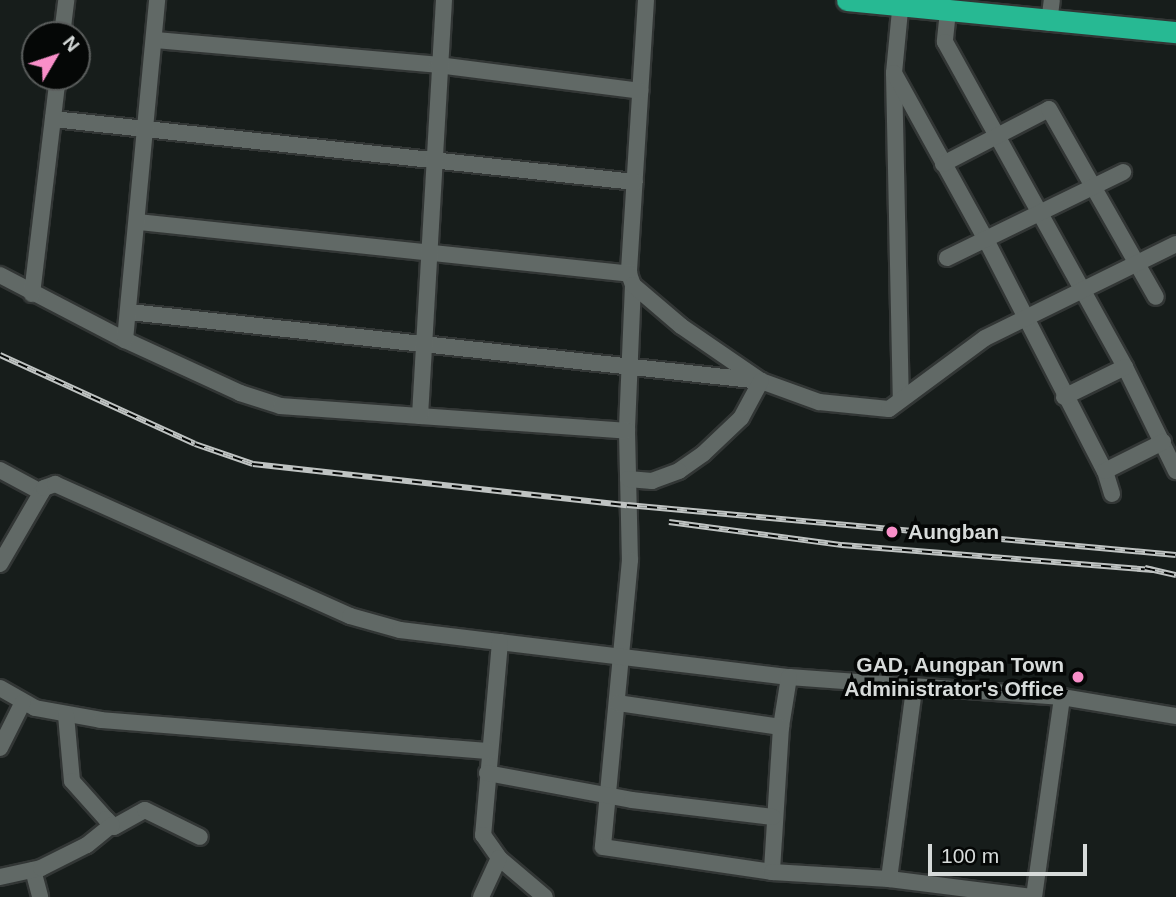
<!DOCTYPE html>
<html>
<head>
<meta charset="utf-8">
<style>
  body { margin:0 }
  #map { position:relative; width:1176px; height:897px; overflow:hidden; background:#171d1b; font-family:Arial,sans-serif }
  div>[style] { position:absolute }
  .roads { filter:drop-shadow(2px 0 #323635) drop-shadow(-2px 0 #323635) drop-shadow(0 2px #323635) drop-shadow(0 -2px #323635) }
  .minor>* { height:16px; margin:-8px; padding:0 8px; transform-origin:8px; border-radius:8px; background:#616966 }
  .highway>* { height:21px; margin:-10.5px; padding:0 10.5px; transform-origin:10.5px; border-radius:10.5px; background:#27b993 }
  .rail>* { height:6px; margin-top:-3px; transform-origin:0; background:repeating-linear-gradient(90deg,#050706 0 10px,#bfc3c2 0 20px); box-sizing:border-box; border-block:2px solid #bfc3c2 }
  .dots>* { width:19px; height:19px; translate:-50% -50%; box-sizing:border-box; border:4px solid #050706; border-radius:50% }
  span { translate:-50% -50%; white-space:nowrap; text-align:center; line-height:1.15; -webkit-text-stroke:7px #050706; paint-order:stroke }
  .poi-label { font-size:21px; color:#d7dbda; font-weight:700 }
  .left { translate:0 -50%; text-align:left }
  .right { translate:-100% -50%; text-align:right }
  .north { position:absolute; left:21px; top:21px; width:70px; height:70px; box-sizing:border-box; background:#050706; border:2px solid #595c5b; border-radius:50%; rotate:51deg; font-size:19px; font-weight:700; line-height:28px; text-align:center; color:#d7dbda }
  .north::after { content:''; display:block; margin:auto; width:24px; height:32px; background:#f98fc9; clip-path:polygon(50% 0,100% 100%,50% 72%,0 100%) }
  .scale { position:absolute; left:928px; top:844px; width:159px; height:32px; box-sizing:border-box; border:4px solid #d7dbda; border-top:0; padding-left:9px; font-size:21px; line-height:24px; white-space:nowrap; color:#d7dbda; -webkit-text-stroke:5px #050706; paint-order:stroke }
</style>
</head>
<body>
<div id="map">
  <div class="roads">
    <div class="minor">
      <div style="left:646px;top:0;width:275px;rotate:93.6deg"></div>
      <div style="left:629px;top:274px;width:12px;rotate:70deg"></div>
      <div style="left:633px;top:285px;width:146px;rotate:92.4deg"></div>
      <div style="left:627px;top:431px;width:129px;rotate:88.7deg"></div>
      <div style="left:630px;top:560px;width:288px;rotate:95.4deg"></div>
      <div style="left:603px;top:847px;width:171px;rotate:8.4deg"></div>
      <div style="left:901px;top:0;width:73px;rotate:95.5deg"></div>
      <div style="left:894px;top:73px;width:325px;rotate:88.8deg"></div>
      <div style="left:948px;top:11px;width:31px;rotate:96deg"></div>
      <div style="left:945px;top:42px;width:372px;rotate:61deg"></div>
      <div style="left:1125px;top:367px;width:116px;rotate:63.9deg"></div>
      <div style="left:1049px;top:23px;width:23px;rotate:-83deg"></div>
      <div style="left:62px;top:35px;width:35px;rotate:-83deg"></div>
      <div style="left:155px;top:40px;width:284px;rotate:5deg"></div>
      <div style="left:438px;top:65px;width:204px;rotate:7.3deg"></div>
      <div style="left:894px;top:73px;width:188px;rotate:61.1deg"></div>
      <div style="left:985px;top:238px;width:262px;rotate:62.8deg"></div>
      <div style="left:1105px;top:471px;width:24px;rotate:73deg"></div>
      <div style="left:53px;top:119px;width:585px;rotate:6.18deg"></div>
      <div style="left:943px;top:164px;width:119px;rotate:-27.4deg"></div>
      <div style="left:1049px;top:109px;width:216px;rotate:60.4deg"></div>
      <div style="left:138px;top:222px;width:494px;rotate:6deg"></div>
      <div style="left:947px;top:258px;width:196px;rotate:-26deg"></div>
      <div style="left:0;top:275px;width:141px;rotate:27.5deg"></div>
      <div style="left:125px;top:340px;width:127px;rotate:24.7deg"></div>
      <div style="left:240px;top:393px;width:43px;rotate:17.6deg"></div>
      <div style="left:281px;top:406px;width:347px;rotate:4.1deg"></div>
      <div style="left:633px;top:285px;width:63px;rotate:40.5deg"></div>
      <div style="left:681px;top:326px;width:97px;rotate:34.5deg"></div>
      <div style="left:761px;top:381px;width:62px;rotate:19.9deg"></div>
      <div style="left:819px;top:402px;width:70px;rotate:5.7deg"></div>
      <div style="left:889px;top:409px;width:119px;rotate:-36.5deg"></div>
      <div style="left:985px;top:338px;width:213px;rotate:-26.2deg"></div>
      <div style="left:32px;top:294px;width:219px;rotate:-83.2deg"></div>
      <div style="left:130px;top:312px;width:635px;rotate:6.24deg"></div>
      <div style="left:761px;top:381px;width:42px;rotate:118.4deg"></div>
      <div style="left:741px;top:418px;width:52px;rotate:136.5deg"></div>
      <div style="left:703px;top:454px;width:29px;rotate:145deg"></div>
      <div style="left:679px;top:471px;width:29px;rotate:160deg"></div>
      <div style="left:652px;top:481px;width:24px;rotate:-175deg"></div>
      <div style="left:125px;top:340px;width:342px;rotate:-84.6deg"></div>
      <div style="left:1064px;top:397px;width:68px;rotate:-26.2deg"></div>
      <div style="left:420px;top:416px;width:417px;rotate:-86.7deg"></div>
      <div style="left:0;top:470px;width:47px;rotate:28.2deg"></div>
      <div style="left:1105px;top:471px;width:65px;rotate:-26.6deg"></div>
      <div style="left:0;top:564px;width:88px;rotate:-59.9deg"></div>
      <div style="left:44px;top:488px;width:12px;rotate:-20deg"></div>
      <div style="left:55px;top:484px;width:323px;rotate:24.1deg"></div>
      <div style="left:350px;top:616px;width:52px;rotate:15.6deg"></div>
      <div style="left:400px;top:630px;width:392px;rotate:6.9deg"></div>
      <div style="left:789px;top:677px;width:274px;rotate:4.2deg"></div>
      <div style="left:1062px;top:697px;width:116px;rotate:9.5deg"></div>
      <div style="left:500px;top:642px;width:194px;rotate:95deg"></div>
      <div style="left:483px;top:835px;width:28px;rotate:55deg"></div>
      <div style="left:499px;top:858px;width:60px;rotate:40.3deg"></div>
      <div style="left:789px;top:677px;width:51px;rotate:99.1deg"></div>
      <div style="left:781px;top:727px;width:145px;rotate:93.6deg"></div>
      <div style="left:772px;top:872px;width:117px;rotate:3.4deg"></div>
      <div style="left:889px;top:879px;width:144px;rotate:7.2deg"></div>
      <div style="left:0;top:688px;width:40px;rotate:29.7deg"></div>
      <div style="left:35px;top:708px;width:67px;rotate:10.3deg"></div>
      <div style="left:101px;top:720px;width:389px;rotate:4.6deg"></div>
      <div style="left:618px;top:703px;width:165px;rotate:8.4deg"></div>
      <div style="left:66px;top:715px;width:66px;rotate:84.8deg"></div>
      <div style="left:72px;top:781px;width:51px;rotate:48.2deg"></div>
      <div style="left:106px;top:819px;width:11px;rotate:45deg"></div>
      <div style="left:114px;top:827px;width:35px;rotate:-29deg"></div>
      <div style="left:145px;top:810px;width:61px;rotate:26.1deg"></div>
      <div style="left:0;top:748px;width:51px;rotate:-63.4deg"></div>
      <div style="left:487px;top:773px;width:147px;rotate:10.5deg"></div>
      <div style="left:632px;top:800px;width:142px;rotate:6.9deg"></div>
      <div style="left:33px;top:870px;width:28px;rotate:75deg"></div>
      <div style="left:0;top:877px;width:42px;rotate:-12.4deg"></div>
      <div style="left:41px;top:868px;width:51px;rotate:-26.6deg"></div>
      <div style="left:87px;top:845px;width:32px;rotate:-39deg"></div>
      <div style="left:889px;top:879px;width:193px;rotate:-82.5deg"></div>
      <div style="left:481px;top:897px;width:43px;rotate:-65.2deg"></div>
      <div style="left:1034px;top:897px;width:202px;rotate:-82deg"></div>
    </div>
    <div class="highway">
      <div style="left:847px;top:0;width:331px;rotate:5.6deg"></div>
    </div>
  </div>
  <div class="rail">
    <div style="left:0;top:355px;width:214px;rotate:24.5deg"></div>
    <div style="left:195px;top:444px;width:61px;rotate:19deg"></div>
    <div style="left:253px;top:464px;width:376px;rotate:6.3deg"></div>
    <div style="left:627px;top:505px;width:551px;rotate:5.2deg"></div>
    <div style="left:669px;top:522px;width:175px;rotate:7.6deg"></div>
    <div style="left:842px;top:545px;width:313px;rotate:4.6deg"></div>
    <div style="left:1145px;top:568px;width:32px;rotate:13deg"></div>
  </div>
  <div class="dots">
    <div style="left:892px;top:532px;background:#f98fc9"></div>
    <div style="left:1078px;top:677px;background:#f98fc9"></div>
  </div>
  <div class="poi-label">
    <span class="left" style="left:908px;top:532px">Aungban</span>
    <span class="right" style="left:1064px;top:677px">GAD, Aungpan Town<br>Administrator's Office</span>
  </div>
  <div class="north">N</div>
  <div class="scale">100 m</div>
</div>
</body>
</html>
